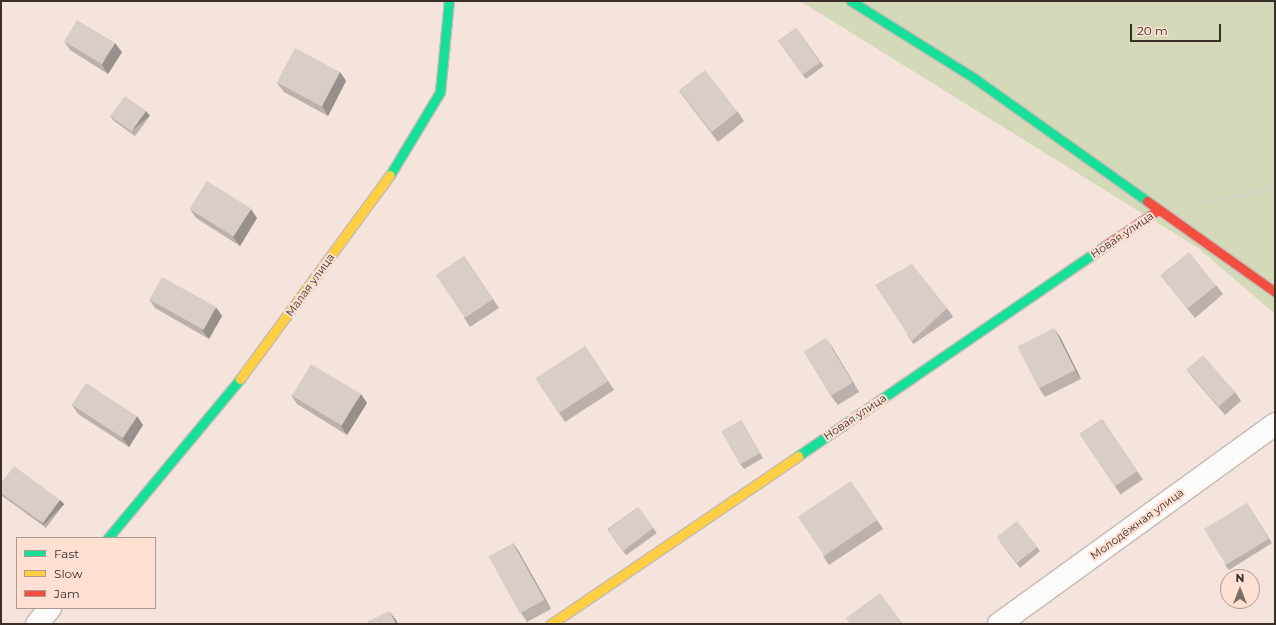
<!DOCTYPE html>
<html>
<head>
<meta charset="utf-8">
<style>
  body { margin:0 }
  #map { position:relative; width:1276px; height:625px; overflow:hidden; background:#f4e4dc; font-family:Montserrat,sans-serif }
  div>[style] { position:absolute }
  .green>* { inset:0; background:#d4dab9 }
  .path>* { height:2.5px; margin-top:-1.25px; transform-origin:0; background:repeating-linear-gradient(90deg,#d5d0ce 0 3px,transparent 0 6px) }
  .roads { filter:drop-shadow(1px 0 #c6bab4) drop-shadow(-1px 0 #c6bab4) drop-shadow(0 1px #c6bab4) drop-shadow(0 -1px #c6bab4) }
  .street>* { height:22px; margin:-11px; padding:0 11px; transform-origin:11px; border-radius:11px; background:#fdfbfa }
  .fast>* { height:9px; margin:-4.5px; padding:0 4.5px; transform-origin:4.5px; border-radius:4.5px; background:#16e098 }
  .slow>* { height:9px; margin:-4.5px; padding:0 4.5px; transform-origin:4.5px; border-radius:4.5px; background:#ffcf43 }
  .jam>* { height:9px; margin:-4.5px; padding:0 4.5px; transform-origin:4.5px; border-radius:4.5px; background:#f24e42 }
  .wall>* { inset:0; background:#bbb0ab; transform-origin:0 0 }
  .shaded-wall>* { inset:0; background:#98908b; transform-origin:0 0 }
  .building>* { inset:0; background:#d9cdc7; transform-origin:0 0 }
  span { translate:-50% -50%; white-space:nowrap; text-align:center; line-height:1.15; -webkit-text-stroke:4px #ffe0d2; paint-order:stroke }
  .street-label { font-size:11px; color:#392e28 }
  .frame { position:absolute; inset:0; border:2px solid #392e28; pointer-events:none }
  .legend { position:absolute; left:16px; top:537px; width:140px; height:72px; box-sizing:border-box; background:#ffe0d2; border:1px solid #b0998e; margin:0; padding:5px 7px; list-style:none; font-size:12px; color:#392e28 }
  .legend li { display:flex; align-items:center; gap:8px; height:20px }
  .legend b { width:20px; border:1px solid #b0998e }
  .north { position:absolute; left:1220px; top:569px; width:40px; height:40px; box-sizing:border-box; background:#ffe0d2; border:1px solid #b0998e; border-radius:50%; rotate:0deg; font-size:11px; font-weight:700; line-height:16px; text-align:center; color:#392e28 }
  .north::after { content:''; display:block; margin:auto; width:14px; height:18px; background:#7a6e67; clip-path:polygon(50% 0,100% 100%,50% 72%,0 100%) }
  .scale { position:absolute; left:1130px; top:24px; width:91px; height:18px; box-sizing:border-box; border:2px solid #392e28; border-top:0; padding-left:5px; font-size:12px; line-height:14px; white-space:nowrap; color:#392e28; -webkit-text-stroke:3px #ffe0d2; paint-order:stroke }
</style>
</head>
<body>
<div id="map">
  <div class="green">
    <div style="clip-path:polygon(800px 1px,1275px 1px,1275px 314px,1198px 248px)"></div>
  </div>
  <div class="path">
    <div style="left:1197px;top:203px;width:79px;rotate:-10.9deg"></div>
  </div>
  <div class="roads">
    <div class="street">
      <div style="left:37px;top:624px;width:21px;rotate:-51deg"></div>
      <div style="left:999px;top:624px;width:341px;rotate:-35.9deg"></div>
    </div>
    <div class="fast">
      <div style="left:851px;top:1px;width:145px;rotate:32deg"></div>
      <div style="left:974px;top:78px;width:212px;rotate:35.4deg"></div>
      <div style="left:390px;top:175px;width:97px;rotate:-58.9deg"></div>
      <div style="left:440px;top:92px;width:91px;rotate:-84.4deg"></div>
      <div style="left:798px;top:456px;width:373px;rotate:-34.4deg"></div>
      <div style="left:108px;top:538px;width:207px;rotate:-50.3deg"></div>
    </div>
    <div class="slow">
      <div style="left:240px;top:379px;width:253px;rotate:-53.7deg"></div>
      <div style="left:551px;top:624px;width:299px;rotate:-34.2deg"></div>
    </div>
    <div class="jam">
      <div style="left:1147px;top:201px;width:157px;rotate:35.4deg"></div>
      <div style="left:1106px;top:245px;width:63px;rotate:-33.9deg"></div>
    </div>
  </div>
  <div class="wall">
    <div style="left:796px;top:28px;width:47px;height:22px;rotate:54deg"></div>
    <div style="clip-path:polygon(64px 41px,122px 52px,108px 74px,70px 50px)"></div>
    <div style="clip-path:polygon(340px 72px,346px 81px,328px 116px,284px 92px,277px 83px)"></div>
    <div style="clip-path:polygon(679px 91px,738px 112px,744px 121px,718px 142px)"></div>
    <div style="clip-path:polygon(146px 111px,150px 116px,135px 136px,114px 121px,110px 116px)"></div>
    <div style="clip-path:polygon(190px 209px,257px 218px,240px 246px,196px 218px)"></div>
    <div style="clip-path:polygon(464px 256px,499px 308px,470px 327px,464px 318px)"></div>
    <div style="clip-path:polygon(1161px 276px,1216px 285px,1223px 294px,1195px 318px,1168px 285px)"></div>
    <div style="clip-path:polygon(149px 299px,222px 316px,209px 339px,155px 308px)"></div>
    <div style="left:947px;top:308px;width:11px;height:48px;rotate:56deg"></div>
    <div style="clip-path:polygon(1060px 337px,1081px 379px,1045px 397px,1039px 388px)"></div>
    <div style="clip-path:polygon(585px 346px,614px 390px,565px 422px,559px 413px)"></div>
    <div style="clip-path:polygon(832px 347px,859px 392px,838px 405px,831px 396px)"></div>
    <div style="clip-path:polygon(1186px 369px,1235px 392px,1241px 401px,1225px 415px,1193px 378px)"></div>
    <div style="clip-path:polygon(291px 395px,367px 403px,347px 435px,297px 404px)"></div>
    <div style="clip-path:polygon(72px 405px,143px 425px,129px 447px,78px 414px)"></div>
    <div style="left:1102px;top:419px;width:73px;height:27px;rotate:56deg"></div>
    <div style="clip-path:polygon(741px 420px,763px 458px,744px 469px,740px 464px)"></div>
    <div style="clip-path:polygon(1px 483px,60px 500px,64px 504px,46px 528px,1px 495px)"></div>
    <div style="clip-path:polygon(857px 490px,883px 529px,829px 565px,823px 556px)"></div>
    <div style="clip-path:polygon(1247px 503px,1272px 543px,1229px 570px,1225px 565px)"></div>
    <div style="left:638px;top:507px;width:32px;height:38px;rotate:54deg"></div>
    <div style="clip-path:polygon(1000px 542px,1037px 547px,1040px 551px,1020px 568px)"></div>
    <div style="clip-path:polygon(513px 543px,519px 552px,551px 609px,527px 622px,521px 613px)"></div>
  </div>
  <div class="shaded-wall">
    <div style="clip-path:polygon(115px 43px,122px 52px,108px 74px,102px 65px)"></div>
    <div style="clip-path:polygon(340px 72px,346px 81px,328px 116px,322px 106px)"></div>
    <div style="left:146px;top:111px;width:6px;height:25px;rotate:51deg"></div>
    <div style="clip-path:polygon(251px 209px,257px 218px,240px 246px,233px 237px)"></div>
    <div style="clip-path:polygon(216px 307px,222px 316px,209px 339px,202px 330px)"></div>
    <div style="clip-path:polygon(1054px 328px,1060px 337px,1081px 379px,1075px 370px)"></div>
    <div style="clip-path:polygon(826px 338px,832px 347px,859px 392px,853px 383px)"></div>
    <div style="clip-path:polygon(361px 394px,367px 403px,347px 435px,341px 426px)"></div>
    <div style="clip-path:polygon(137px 416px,143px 425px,129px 447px,122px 438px)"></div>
    <div style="left:60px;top:500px;width:6px;height:29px;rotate:45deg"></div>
    <div style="clip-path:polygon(513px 543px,519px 552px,551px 609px,545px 600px)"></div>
    <div style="clip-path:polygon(389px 611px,396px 620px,398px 624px,396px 624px)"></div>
  </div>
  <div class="building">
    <div style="left:77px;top:20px;width:44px;height:25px;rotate:31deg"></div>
    <div style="left:796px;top:28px;width:42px;height:22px;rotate:55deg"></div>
    <div style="left:295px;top:48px;width:51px;height:39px;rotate:28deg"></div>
    <div style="left:705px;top:70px;width:53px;height:33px;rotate:52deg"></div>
    <div style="left:125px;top:96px;width:26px;height:25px;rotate:36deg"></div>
    <div style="left:207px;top:181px;width:52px;height:33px;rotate:32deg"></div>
    <div style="left:1189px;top:252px;width:43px;height:37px;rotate:51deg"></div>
    <div style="left:464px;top:256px;width:52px;height:34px;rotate:56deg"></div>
    <div style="clip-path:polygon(912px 264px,947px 308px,912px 341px,875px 285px)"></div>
    <div style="left:162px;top:277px;width:62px;height:26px;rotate:29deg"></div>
    <div style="left:1054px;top:328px;width:47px;height:41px;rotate:63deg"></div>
    <div style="left:826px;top:338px;width:52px;height:26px;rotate:59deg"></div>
    <div style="left:585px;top:346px;width:42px;height:59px;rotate:57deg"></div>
    <div style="left:1203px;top:355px;width:49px;height:22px;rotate:49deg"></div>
    <div style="left:311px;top:364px;width:58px;height:37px;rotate:31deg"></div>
    <div style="left:86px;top:383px;width:61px;height:26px;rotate:33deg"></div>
    <div style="left:1102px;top:419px;width:63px;height:27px;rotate:56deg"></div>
    <div style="left:741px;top:420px;width:38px;height:23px;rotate:60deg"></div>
    <div style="clip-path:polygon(14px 466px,60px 500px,43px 523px,1px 493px,1px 483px)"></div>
    <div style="left:851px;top:481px;width:47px;height:64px;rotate:56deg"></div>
    <div style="left:1247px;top:503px;width:42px;height:50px;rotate:59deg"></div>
    <div style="left:638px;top:507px;width:26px;height:38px;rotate:53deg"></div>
    <div style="left:1017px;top:521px;width:33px;height:26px;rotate:52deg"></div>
    <div style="left:513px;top:543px;width:65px;height:28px;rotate:61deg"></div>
    <div style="clip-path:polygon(880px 593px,903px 624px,850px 624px,846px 618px)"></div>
    <div style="clip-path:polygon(389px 611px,396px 624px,368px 624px,367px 622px)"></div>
  </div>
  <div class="street-label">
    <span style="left:1122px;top:235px;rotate:-34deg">Новая улица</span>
    <span style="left:310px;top:285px;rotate:-54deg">Малая улица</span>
    <span style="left:855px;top:417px;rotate:-34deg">Новая улица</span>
    <span style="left:1137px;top:524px;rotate:-36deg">Молодёжная улица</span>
  </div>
  <div class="frame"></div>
  <ul class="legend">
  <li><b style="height:5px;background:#16e098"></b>Fast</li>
  <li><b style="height:5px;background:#ffcf43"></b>Slow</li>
  <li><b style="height:5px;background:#f24e42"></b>Jam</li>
  </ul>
  <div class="north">N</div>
  <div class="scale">20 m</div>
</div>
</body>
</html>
